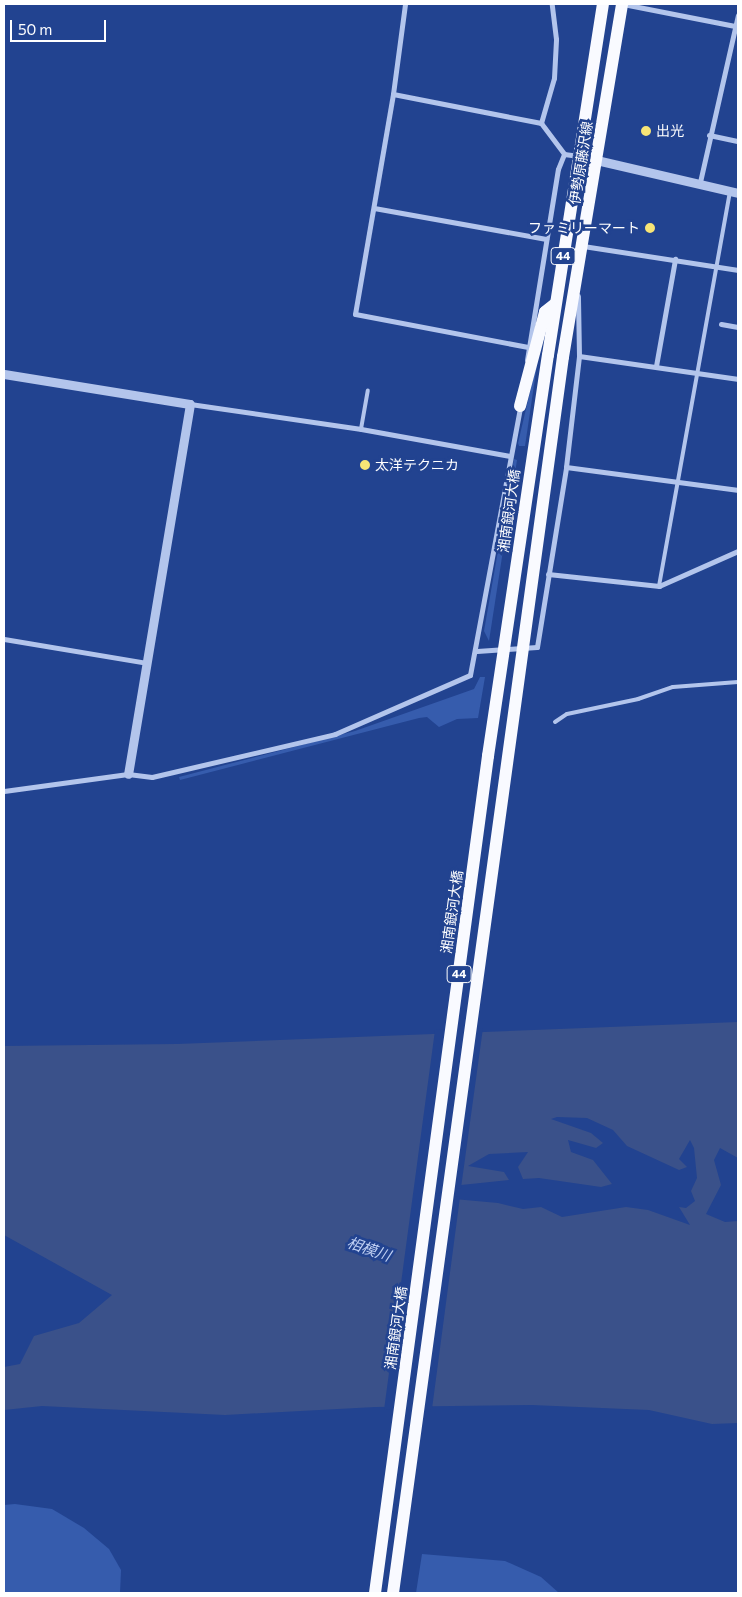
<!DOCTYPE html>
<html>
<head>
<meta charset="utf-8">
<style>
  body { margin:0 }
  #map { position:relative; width:742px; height:1597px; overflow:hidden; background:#224390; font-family:Commissioner,"Noto Sans JP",sans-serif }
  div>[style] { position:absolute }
  .green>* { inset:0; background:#365cad }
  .water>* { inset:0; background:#3a518a }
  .pier>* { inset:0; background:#224390 }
  .service>* { height:4px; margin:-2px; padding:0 2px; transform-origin:2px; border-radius:2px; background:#b3c5ec }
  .minor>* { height:5px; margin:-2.5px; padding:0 2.5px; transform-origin:2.5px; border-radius:2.5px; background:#b3c5ec }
  .tertiary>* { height:9px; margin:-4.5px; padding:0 4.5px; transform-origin:4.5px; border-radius:4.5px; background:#b3c5ec }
  .primary>* { height:12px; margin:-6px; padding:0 6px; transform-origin:6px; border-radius:6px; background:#f9faff }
  .primary-bridge>* { height:12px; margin:-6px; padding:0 6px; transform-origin:6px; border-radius:6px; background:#f9faff }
  .dots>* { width:14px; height:14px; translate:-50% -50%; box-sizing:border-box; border:2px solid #224390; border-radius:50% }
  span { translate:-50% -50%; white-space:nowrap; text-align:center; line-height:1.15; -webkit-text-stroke:5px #224390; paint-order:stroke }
  .shield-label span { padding:1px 4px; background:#224390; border:1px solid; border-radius:4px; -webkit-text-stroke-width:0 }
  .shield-label { font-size:12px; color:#fff; font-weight:700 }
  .poi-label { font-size:14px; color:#fff }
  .left { translate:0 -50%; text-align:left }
  .right { translate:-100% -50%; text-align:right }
  .street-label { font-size:14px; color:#fff }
  .water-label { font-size:15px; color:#c0d0f3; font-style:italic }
  .frame { position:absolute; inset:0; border:5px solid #fff; pointer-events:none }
  .scale { position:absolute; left:10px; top:20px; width:96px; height:22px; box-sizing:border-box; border:2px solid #fff; border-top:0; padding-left:6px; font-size:15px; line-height:18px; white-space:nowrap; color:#fff; -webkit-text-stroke:4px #224390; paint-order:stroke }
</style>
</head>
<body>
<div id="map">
  <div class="green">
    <div style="clip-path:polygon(538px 358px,525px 446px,519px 446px,518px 443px)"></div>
    <div style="clip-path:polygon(514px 459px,517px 460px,489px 641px,484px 631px)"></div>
    <div style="clip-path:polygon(480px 677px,485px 677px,478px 718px,457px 719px,439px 727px,427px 717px,419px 718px,180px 780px,179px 777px,355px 731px,474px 689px)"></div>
    <div style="clip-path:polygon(15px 1504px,52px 1509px,84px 1528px,109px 1549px,121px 1570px,120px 1593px,4px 1593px,4px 1505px)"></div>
    <div style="clip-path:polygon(422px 1554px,505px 1561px,541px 1577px,559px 1593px,416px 1593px)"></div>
  </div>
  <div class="water">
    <div style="clip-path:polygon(evenodd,738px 1022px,738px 1158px,720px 1148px,714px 1160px,721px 1185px,706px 1214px,725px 1222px,738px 1221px,738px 1423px,712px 1424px,649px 1410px,532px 1405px,375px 1407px,225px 1415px,42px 1406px,4px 1410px,4px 1367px,20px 1364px,34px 1336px,79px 1323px,112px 1295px,4px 1235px,4px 1046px,177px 1044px,738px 1022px,557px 1117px,587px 1118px,613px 1130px,627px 1146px,679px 1170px,687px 1167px,679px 1159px,690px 1140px,694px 1148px,697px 1178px,691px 1191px,695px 1201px,686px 1208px,679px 1207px,690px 1225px,648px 1210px,626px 1207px,562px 1217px,541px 1207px,523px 1209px,498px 1203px,432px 1197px,442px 1187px,509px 1180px,504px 1172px,468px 1166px,489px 1154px,528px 1152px,518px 1167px,523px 1179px,539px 1178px,601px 1187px,612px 1184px,593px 1160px,571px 1152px,568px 1140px,596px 1148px,603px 1143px,591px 1133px,551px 1119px,557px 1117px)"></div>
  </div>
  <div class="pier">
    <div style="clip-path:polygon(483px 1028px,461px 1188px,443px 1190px,437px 1195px,460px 1197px,432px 1409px,384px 1410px,435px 1030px)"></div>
  </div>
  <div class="service">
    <div style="left:361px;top:429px;width:39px;rotate:-80deg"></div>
    <div style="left:659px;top:586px;width:402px;rotate:-79.8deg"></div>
    <div style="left:555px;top:722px;width:14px;rotate:-34deg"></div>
    <div style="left:567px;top:714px;width:73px;rotate:-11.9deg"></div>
    <div style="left:638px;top:699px;width:37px;rotate:-19deg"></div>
    <div style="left:673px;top:687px;width:65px;rotate:-4.4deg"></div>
  </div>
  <div class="minor">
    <div style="left:623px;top:4px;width:114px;rotate:11.1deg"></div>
    <div style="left:393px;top:94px;width:91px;rotate:-82.4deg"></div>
    <div style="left:541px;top:123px;width:47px;rotate:-73.9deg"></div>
    <div style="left:554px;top:78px;width:39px;rotate:-87deg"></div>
    <div style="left:556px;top:39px;width:35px;rotate:-97deg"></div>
    <div style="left:709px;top:135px;width:30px;rotate:12deg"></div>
    <div style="left:700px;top:182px;width:171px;rotate:-77.2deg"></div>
    <div style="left:374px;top:208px;width:175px;rotate:10.2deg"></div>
    <div style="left:583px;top:246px;width:157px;rotate:8.8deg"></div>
    <div style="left:721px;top:324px;width:17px;rotate:10deg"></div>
    <div style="left:528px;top:347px;width:176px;rotate:-169.2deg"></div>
    <div style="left:355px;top:314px;width:223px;rotate:-80.2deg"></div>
    <div style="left:393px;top:94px;width:151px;rotate:11.1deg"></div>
    <div style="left:541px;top:123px;width:39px;rotate:53deg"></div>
    <div style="left:564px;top:154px;width:15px;rotate:8deg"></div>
    <div style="left:579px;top:356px;width:161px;rotate:8.2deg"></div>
    <div style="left:527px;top:360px;width:193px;rotate:-80.8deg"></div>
    <div style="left:558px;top:169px;width:16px;rotate:-68deg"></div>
    <div style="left:656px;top:366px;width:109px;rotate:-79.9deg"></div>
    <div style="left:190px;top:404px;width:173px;rotate:8.3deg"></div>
    <div style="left:361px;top:429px;width:150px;rotate:10.3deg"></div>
    <div style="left:566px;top:467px;width:174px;rotate:7.6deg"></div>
    <div style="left:548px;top:574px;width:112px;rotate:6.2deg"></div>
    <div style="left:659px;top:586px;width:86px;rotate:-23.9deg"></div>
    <div style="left:4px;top:639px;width:146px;rotate:9.5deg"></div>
    <div style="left:477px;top:651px;width:60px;rotate:-3.8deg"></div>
    <div style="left:537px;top:647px;width:182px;rotate:-80.8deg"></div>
    <div style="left:566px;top:467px;width:112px;rotate:-83.3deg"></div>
    <div style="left:579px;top:356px;width:60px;rotate:-91deg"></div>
    <div style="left:4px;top:791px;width:125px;rotate:-7.8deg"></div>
    <div style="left:128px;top:774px;width:24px;rotate:7deg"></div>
    <div style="left:152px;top:777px;width:188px;rotate:-13.2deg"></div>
    <div style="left:335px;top:734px;width:147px;rotate:-23.6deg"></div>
    <div style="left:470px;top:675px;width:272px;rotate:-79.4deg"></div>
  </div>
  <div class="tertiary">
    <div style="left:579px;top:156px;width:163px;rotate:13.1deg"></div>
    <div style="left:4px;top:374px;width:188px;rotate:9.2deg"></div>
    <div style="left:190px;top:404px;width:375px;rotate:99.5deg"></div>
  </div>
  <div class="primary">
    <div style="left:548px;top:355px;width:355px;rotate:-81.1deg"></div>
    <div style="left:563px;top:357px;width:358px;rotate:-80.5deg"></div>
    <div style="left:520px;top:406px;width:97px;rotate:-75.1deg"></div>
    <div style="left:545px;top:312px;width:13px;rotate:-39deg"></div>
  </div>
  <div class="primary-bridge">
    <div style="left:375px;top:1593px;width:845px;rotate:-82.31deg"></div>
    <div style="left:488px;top:756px;width:405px;rotate:-81.5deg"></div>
    <div style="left:393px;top:1593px;width:1248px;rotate:-82.17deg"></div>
  </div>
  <div class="dots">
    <div style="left:646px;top:131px;background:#f8e576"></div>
    <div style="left:650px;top:228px;background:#f8e576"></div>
    <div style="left:365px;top:465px;background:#f8e576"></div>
  </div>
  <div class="shield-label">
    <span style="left:563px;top:256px">44</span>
    <span style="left:459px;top:974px">44</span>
  </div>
  <div class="poi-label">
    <span class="left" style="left:656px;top:131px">出光</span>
    <span class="right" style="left:640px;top:228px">ファミリーマート</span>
    <span class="left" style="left:375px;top:465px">太洋テクニカ</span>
  </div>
  <div class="street-label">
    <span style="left:581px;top:163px;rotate:-81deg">伊勢原藤沢線</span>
    <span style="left:509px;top:511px;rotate:-82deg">湘南銀河大橋</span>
    <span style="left:452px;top:912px;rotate:-82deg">湘南銀河大橋</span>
    <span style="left:396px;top:1328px;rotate:-82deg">湘南銀河大橋</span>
  </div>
  <div class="water-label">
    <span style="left:369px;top:1249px;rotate:19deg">相模川</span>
  </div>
  <div class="frame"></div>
  <div class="scale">50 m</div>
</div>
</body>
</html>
